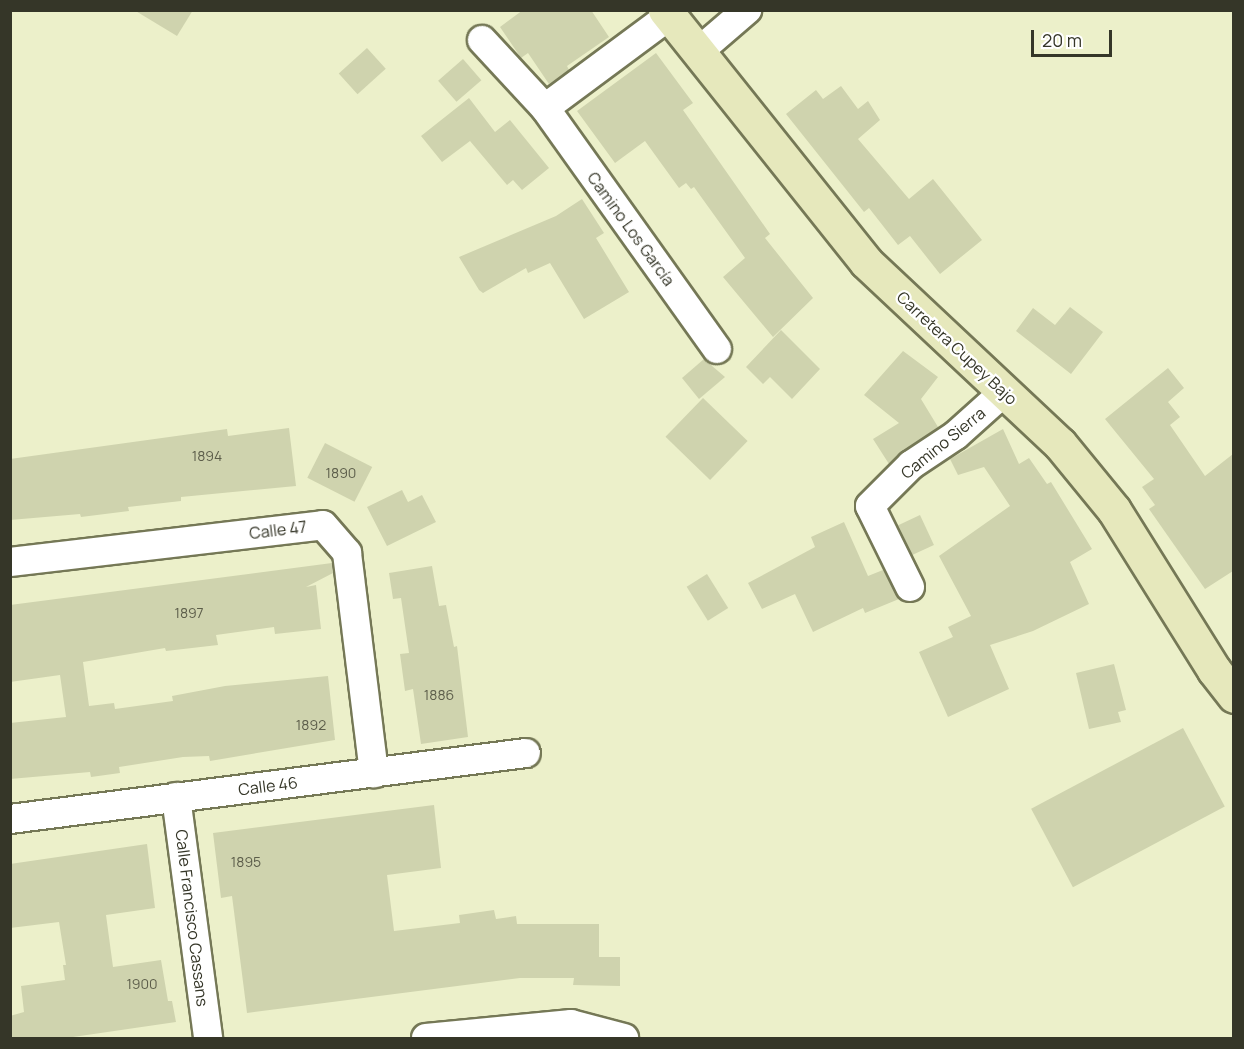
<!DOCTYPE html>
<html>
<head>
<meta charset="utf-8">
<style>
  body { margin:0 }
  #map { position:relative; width:1244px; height:1049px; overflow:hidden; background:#ecf0ca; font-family:Manrope,sans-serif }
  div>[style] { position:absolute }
  .building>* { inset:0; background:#cfd3ae; transform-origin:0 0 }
  .roads { filter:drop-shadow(2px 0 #757856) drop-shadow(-2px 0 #757856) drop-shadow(0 2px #757856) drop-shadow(0 -2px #757856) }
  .street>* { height:28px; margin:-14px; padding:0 14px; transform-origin:14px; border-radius:14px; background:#fff }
  .secondary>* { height:33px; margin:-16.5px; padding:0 16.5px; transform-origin:16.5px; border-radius:16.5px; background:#e6e8bc }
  span { translate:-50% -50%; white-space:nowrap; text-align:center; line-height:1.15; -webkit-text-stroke:4.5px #fff; paint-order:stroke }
  .number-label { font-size:14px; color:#5c5d4a }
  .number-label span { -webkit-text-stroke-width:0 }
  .street-label { font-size:16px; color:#353628 }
  .frame { position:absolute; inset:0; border:12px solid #353628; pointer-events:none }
  .scale { position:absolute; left:1031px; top:30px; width:81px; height:27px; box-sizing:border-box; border:3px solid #353628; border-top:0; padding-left:8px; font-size:18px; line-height:21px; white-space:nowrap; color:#353628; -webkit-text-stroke:4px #fff; paint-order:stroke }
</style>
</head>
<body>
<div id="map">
  <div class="building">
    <div style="clip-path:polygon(134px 10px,193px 10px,177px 36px)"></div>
    <div style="clip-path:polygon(523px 10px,591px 10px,609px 37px,567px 66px,569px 70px,549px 84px,528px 53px,521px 58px,500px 27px)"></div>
    <div style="left:367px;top:48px;width:28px;height:38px;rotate:48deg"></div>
    <div style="clip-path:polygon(656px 53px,693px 103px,683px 110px,770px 234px,765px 238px,813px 298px,773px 337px,723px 277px,745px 258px,694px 187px,691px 189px,686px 183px,679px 188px,645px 141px,615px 163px,577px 111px)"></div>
    <div style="left:463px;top:59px;width:28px;height:33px;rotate:49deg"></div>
    <div style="clip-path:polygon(841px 86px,858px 109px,868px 101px,880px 120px,858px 139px,909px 199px,933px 179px,982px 240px,940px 274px,910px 236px,898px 245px,869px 208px,864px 212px,786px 114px,816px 90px,823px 99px)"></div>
    <div style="clip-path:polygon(469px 98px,495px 132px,510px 120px,549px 168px,522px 190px,513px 180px,507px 185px,470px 141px,442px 162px,421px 136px)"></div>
    <div style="clip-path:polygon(582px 199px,604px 233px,596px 238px,629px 292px,584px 319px,550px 263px,528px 273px,526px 268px,483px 293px,479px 290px,459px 257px,556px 216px)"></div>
    <div style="clip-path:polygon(1070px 307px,1103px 332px,1071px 374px,1016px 331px,1033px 308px,1055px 325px)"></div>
    <div style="clip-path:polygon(781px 330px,820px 369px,792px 399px,770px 377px,763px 384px,746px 367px)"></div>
    <div style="clip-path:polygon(903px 351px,938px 377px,921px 399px,938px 427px,889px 464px,873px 439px,899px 423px,864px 395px)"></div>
    <div style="clip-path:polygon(704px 359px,725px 377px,699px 399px,682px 378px)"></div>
    <div style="clip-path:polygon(1168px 368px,1184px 388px,1168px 402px,1180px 417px,1170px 425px,1205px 476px,1233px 454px,1233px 571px,1205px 589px,1149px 509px,1155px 505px,1142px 487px,1154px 479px,1105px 419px)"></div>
    <div style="left:703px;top:398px;width:62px;height:54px;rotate:44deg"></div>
    <div style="clip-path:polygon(289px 428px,296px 486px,181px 497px,181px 501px,128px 507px,129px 511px,81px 517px,80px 514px,10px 520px,10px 459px,227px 429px,228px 436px)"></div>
    <div style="clip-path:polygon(1003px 429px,1019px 464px,1029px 458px,1047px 484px,1051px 482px,1092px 549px,1070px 562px,1089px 604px,1033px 631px,990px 645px,1009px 689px,948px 717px,919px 652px,953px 637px,948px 627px,971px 616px,939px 556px,1010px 506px,984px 467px,958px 475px,950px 459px)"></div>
    <div style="left:325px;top:443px;width:53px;height:39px;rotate:27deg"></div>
    <div style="clip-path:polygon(402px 490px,408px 502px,422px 495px,436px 522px,387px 546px,367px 507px)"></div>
    <div style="left:920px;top:515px;width:33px;height:24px;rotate:65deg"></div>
    <div style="clip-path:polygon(844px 522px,868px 576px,883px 570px,899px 599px,865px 613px,863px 608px,813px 632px,795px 594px,762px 609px,748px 583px,815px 547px,811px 537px)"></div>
    <div style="clip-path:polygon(332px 563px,333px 573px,306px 587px,316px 585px,321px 629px,275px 634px,274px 627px,216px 635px,218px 645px,166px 651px,165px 648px,83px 662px,89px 706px,114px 703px,115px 709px,173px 701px,172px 696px,225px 686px,328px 676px,335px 740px,210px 761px,209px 756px,183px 757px,119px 767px,120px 773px,91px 777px,90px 772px,10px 779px,10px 723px,66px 717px,60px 675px,10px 682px,10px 605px)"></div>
    <div style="clip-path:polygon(432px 566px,439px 606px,446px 605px,454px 647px,457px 646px,468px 737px,421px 744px,413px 689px,405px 691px,400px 654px,409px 653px,401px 598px,393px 599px,389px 573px)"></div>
    <div style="left:707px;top:574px;width:40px;height:24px;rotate:58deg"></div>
    <div style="clip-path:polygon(1114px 664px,1126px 710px,1118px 712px,1121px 722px,1089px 729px,1076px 673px)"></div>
    <div style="left:1183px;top:728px;width:89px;height:172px;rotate:62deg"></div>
    <div style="clip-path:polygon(434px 805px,441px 868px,387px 875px,394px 931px,460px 923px,459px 915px,494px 910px,496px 919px,516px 916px,517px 924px,599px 924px,599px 957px,620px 957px,620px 986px,573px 985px,574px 978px,520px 978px,247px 1013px,232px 896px,221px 898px,213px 833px)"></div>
    <div style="clip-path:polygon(147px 844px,155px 908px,106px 915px,113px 967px,161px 960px,168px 1001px,172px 1001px,176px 1022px,73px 1037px,12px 1038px,10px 1016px,24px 1012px,21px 986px,65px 980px,63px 965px,66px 965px,59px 922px,10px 928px,10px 864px)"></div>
  </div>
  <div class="roads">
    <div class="street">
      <div style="left:482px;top:40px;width:93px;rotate:47.2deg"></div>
      <div style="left:545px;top:108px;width:296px;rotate:54.5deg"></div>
      <div style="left:698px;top:52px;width:65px;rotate:-40.6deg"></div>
      <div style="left:545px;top:108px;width:154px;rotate:-36.6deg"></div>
      <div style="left:10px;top:562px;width:315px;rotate:-6.7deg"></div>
      <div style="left:323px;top:525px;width:37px;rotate:49deg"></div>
      <div style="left:347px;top:553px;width:222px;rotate:83deg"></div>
      <div style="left:910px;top:587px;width:90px;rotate:-116.3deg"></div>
      <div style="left:870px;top:506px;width:58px;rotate:-45deg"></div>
      <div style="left:911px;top:465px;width:54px;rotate:-33.7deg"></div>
      <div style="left:956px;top:435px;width:64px;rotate:-41.9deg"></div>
      <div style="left:176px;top:797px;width:243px;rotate:82.4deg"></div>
      <div style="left:10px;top:819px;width:520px;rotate:-7.29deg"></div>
      <div style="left:426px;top:1038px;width:146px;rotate:-5.5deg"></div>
      <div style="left:571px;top:1024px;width:55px;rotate:14.8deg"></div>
    </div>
    <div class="secondary">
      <div style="left:665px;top:10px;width:322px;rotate:51.4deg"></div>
      <div style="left:866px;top:262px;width:266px;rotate:43.2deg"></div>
      <div style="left:1060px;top:444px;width:85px;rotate:50.7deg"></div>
      <div style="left:1114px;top:510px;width:189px;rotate:58deg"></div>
      <div style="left:1214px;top:670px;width:33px;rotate:52deg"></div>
    </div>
  </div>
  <div class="number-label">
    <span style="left:207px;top:456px">1894</span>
    <span style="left:341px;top:473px">1890</span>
    <span style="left:189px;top:613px">1897</span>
    <span style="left:439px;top:695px">1886</span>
    <span style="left:311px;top:725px">1892</span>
    <span style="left:246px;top:862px">1895</span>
    <span style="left:142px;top:984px">1900</span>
  </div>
  <div class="street-label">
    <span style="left:631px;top:229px;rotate:54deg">Camino Los García</span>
    <span style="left:957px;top:348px;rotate:43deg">Carretera Cupey Bajo</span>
    <span style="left:943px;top:443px;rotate:-39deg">Camino Sierra</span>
    <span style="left:278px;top:530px;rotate:-7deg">Calle 47</span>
    <span style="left:268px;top:786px;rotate:-7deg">Calle 46</span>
    <span style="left:192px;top:918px;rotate:83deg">Calle Francisco Cassans</span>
  </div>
  <div class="frame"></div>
  <div class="scale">20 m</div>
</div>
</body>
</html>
